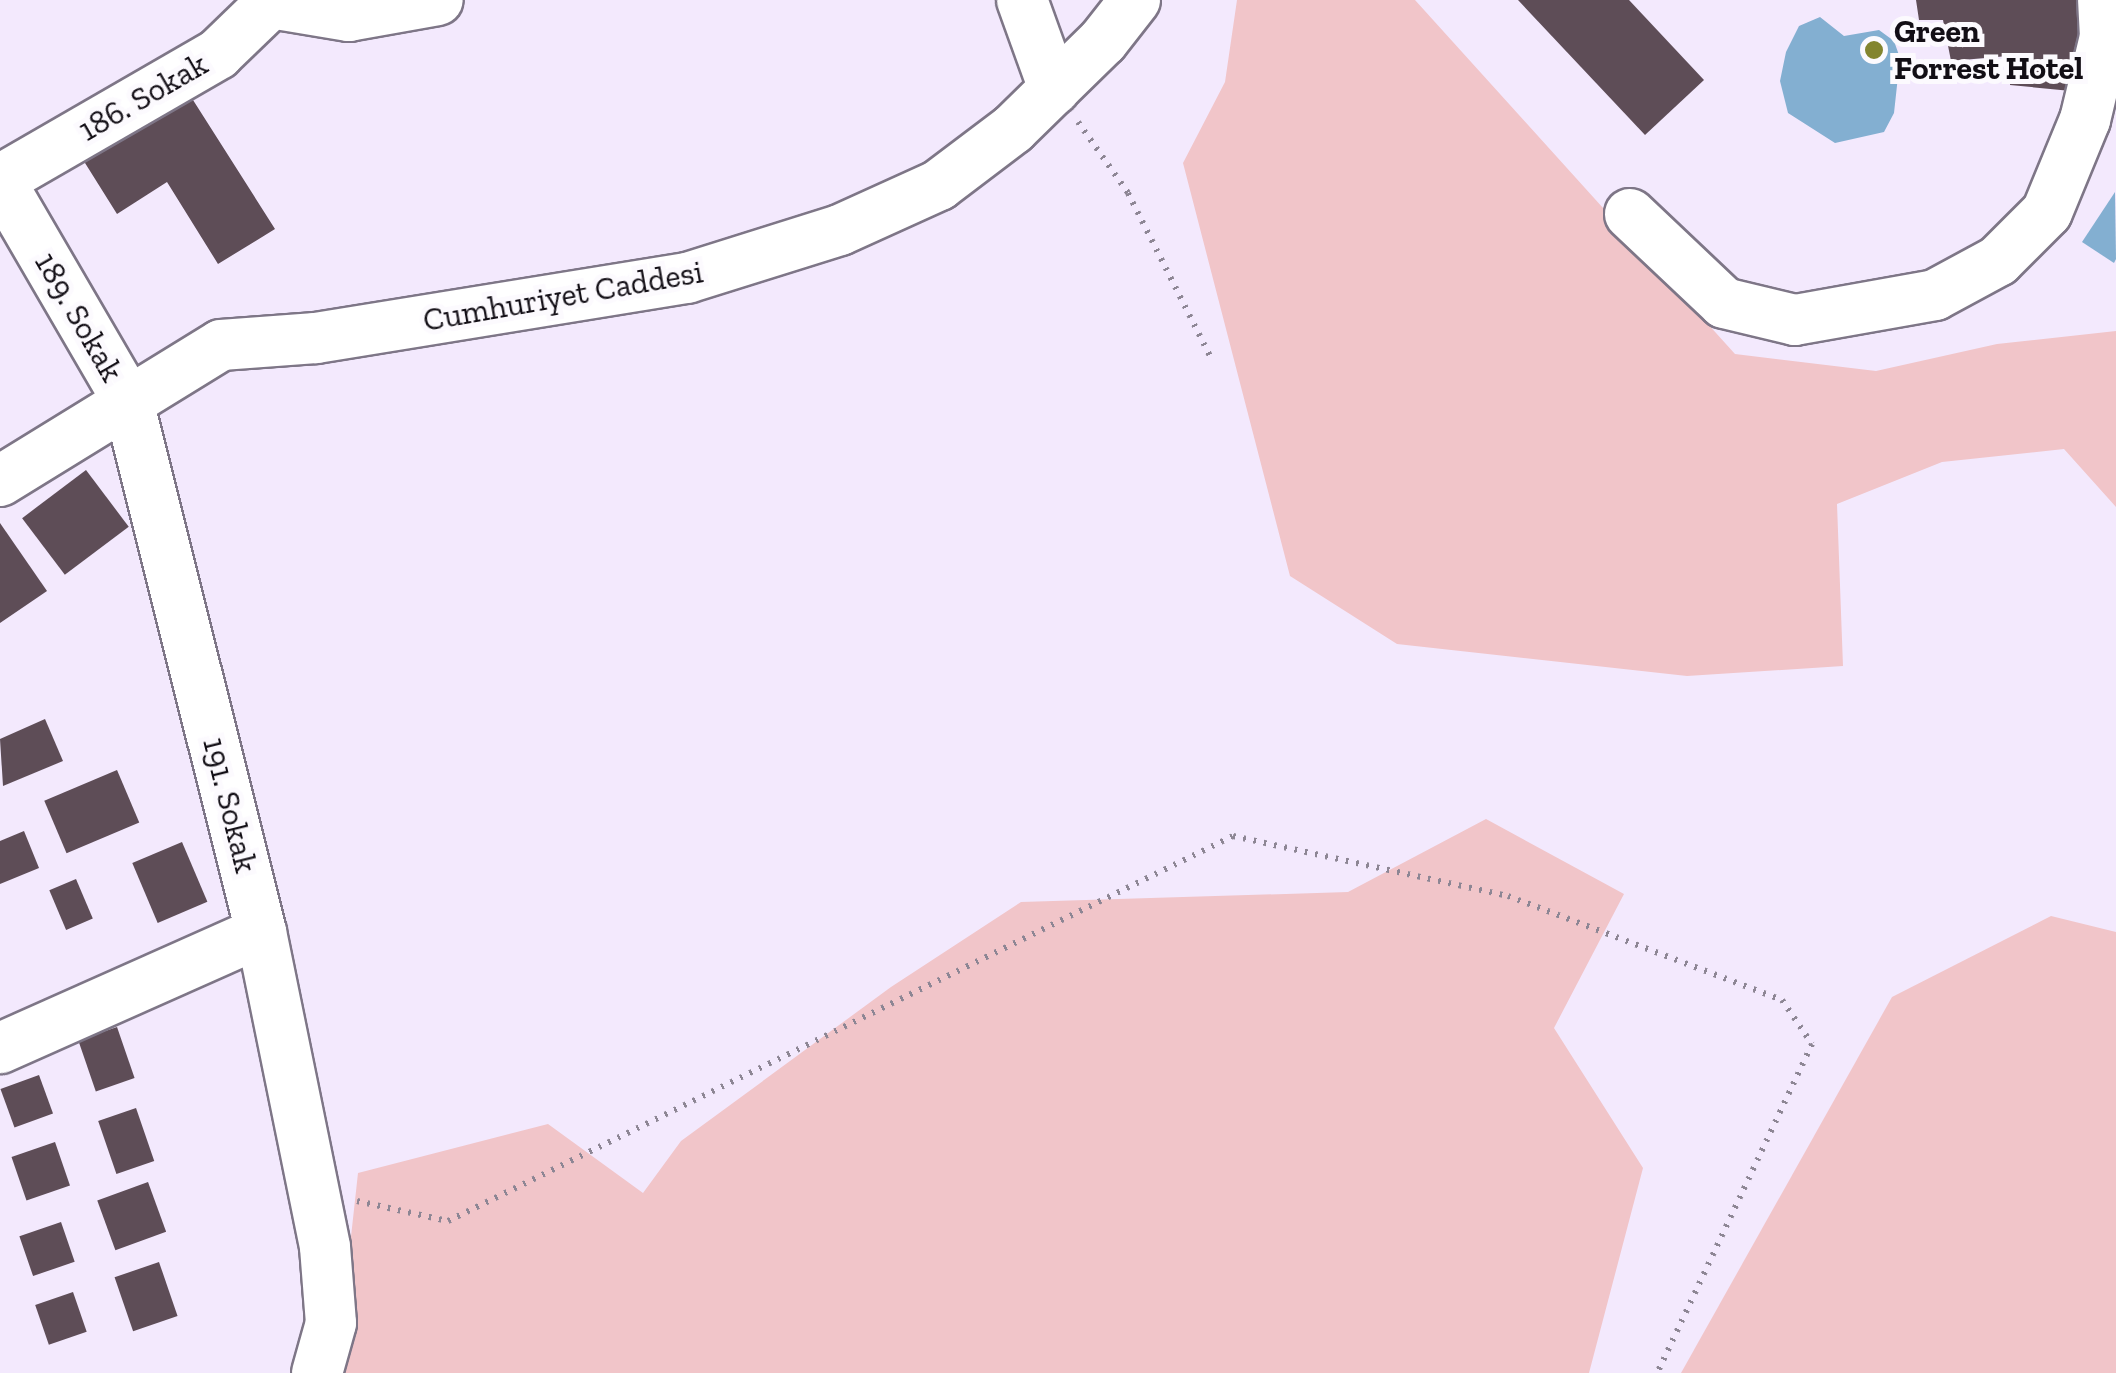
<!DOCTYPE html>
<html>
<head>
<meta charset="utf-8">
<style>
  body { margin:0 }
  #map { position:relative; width:2116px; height:1373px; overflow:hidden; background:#f3e9fd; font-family:"Zilla Slab",serif }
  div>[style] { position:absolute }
  .green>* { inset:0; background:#f1c5c9 }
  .water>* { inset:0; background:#83afd1 }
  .building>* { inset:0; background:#5e4d57; transform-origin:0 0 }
  .path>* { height:6px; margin-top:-3px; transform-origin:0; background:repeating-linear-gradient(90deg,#8d8694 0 2.5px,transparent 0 10.5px) }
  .roads { filter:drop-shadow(2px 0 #7e7687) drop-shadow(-2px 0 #7e7687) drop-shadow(0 2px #7e7687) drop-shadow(0 -2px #7e7687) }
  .minor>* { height:50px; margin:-25px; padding:0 25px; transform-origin:25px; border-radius:25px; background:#fff }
  .dots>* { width:28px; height:28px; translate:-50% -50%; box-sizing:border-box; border:5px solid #fcfafe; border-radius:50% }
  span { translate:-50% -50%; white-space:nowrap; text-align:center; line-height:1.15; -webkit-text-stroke:10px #fcfafe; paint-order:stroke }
  .poi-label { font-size:32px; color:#120e15; font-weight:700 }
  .left { translate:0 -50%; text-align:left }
  .street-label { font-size:32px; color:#120e15 }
</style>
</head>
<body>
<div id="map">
  <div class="green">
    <div style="clip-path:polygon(1237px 0,1415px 0,1735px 354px,1876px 371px,1997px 344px,2116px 331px,2116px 507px,2064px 449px,1942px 462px,1837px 504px,1843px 666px,1687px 676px,1397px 644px,1290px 576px,1183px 163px,1225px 82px)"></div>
    <div style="clip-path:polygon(1486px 819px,1624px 894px,1554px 1028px,1643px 1168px,1589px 1373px,336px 1373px,358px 1173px,548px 1124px,643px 1193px,681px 1141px,891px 987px,1021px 902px,1348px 892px)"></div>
    <div style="clip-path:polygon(2051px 916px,2116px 932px,2116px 1373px,1681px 1373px,1892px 997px)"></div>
  </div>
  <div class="water">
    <div style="clip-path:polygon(1820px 17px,1844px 36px,1879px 30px,1894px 41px,1900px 58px,1894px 113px,1884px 132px,1835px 143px,1788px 113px,1780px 81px,1786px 52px,1799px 26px)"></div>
    <div style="clip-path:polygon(2115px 192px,2116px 259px,2114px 263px,2082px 242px)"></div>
  </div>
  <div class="building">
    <div style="clip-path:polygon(1518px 0,1629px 0,1704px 80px,1645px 135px)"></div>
    <div style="clip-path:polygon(1916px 0,2085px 0,2071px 91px,2010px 85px,2008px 56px,1951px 61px,1943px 20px,1919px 20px)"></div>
    <div style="clip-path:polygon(186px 89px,275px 229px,218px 264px,167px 182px,117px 214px,80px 155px)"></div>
    <div style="left:86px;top:470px;width:71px;height:80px;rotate:53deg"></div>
    <div style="clip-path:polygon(0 523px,47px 591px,0 623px)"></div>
    <div style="clip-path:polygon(45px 719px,63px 761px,3px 786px,0 739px)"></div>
    <div style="left:117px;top:770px;width:57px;height:79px;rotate:67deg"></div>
    <div style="clip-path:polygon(24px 831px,39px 868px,0 884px,0 841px)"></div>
    <div style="left:182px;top:842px;width:65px;height:54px;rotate:67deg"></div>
    <div style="left:76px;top:879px;width:43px;height:29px;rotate:67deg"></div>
    <div style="left:117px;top:1027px;width:54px;height:41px;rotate:71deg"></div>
    <div style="left:39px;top:1075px;width:41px;height:41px;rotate:70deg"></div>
    <div style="left:136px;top:1108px;width:56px;height:40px;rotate:71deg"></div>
    <div style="left:55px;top:1142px;width:46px;height:46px;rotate:71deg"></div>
    <div style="left:148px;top:1182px;width:53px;height:54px;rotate:70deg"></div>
    <div style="left:61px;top:1222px;width:42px;height:44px;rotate:71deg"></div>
    <div style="left:159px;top:1262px;width:57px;height:47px;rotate:71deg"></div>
    <div style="left:73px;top:1292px;width:42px;height:40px;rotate:71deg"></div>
  </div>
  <div class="path">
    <div style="left:1078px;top:122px;width:87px;rotate:54.8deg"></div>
    <div style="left:1128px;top:193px;width:182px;rotate:63.3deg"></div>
    <div style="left:357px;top:1201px;width:93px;rotate:12.4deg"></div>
    <div style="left:448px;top:1221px;width:874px;rotate:-26.13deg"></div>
    <div style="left:1233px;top:836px;width:281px;rotate:12.3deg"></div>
    <div style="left:1508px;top:896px;width:293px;rotate:20.8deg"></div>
    <div style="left:1782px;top:1000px;width:53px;rotate:55.7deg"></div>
    <div style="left:1812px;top:1044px;width:364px;rotate:115.2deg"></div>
  </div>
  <div class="roads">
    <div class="minor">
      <div style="left:1022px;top:0;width:95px;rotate:70.2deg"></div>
      <div style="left:271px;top:3px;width:79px;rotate:9.5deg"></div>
      <div style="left:349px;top:16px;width:90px;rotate:-10.2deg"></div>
      <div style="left:0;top:180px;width:252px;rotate:-30deg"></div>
      <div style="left:218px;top:54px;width:78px;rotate:-44deg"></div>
      <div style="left:0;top:181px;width:255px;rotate:59.8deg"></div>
      <div style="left:128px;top:401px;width:547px;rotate:75.94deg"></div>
      <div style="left:261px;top:932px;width:286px;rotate:156deg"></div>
      <div style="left:1630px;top:214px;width:129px;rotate:43.4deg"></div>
      <div style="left:1724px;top:303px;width:73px;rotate:13.5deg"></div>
      <div style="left:1795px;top:320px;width:142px;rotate:-10.1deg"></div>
      <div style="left:1935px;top:295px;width:72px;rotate:-28.4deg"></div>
      <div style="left:1998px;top:261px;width:69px;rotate:-45deg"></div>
      <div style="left:2047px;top:212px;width:100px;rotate:-67.6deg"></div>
      <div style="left:2085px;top:120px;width:85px;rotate:-76.5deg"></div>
      <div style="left:2105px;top:37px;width:37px;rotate:-93deg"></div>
      <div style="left:0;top:481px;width:259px;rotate:-31.6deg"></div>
      <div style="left:221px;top:345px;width:95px;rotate:-4.2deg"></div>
      <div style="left:316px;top:338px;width:376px;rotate:-9.2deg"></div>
      <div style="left:687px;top:278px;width:160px;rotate:-17.4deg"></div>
      <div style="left:840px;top:230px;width:109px;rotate:-24.4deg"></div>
      <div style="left:939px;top:185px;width:93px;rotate:-37.1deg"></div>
      <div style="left:1013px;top:129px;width:126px;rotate:-44.4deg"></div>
      <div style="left:1103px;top:41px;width:52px;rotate:-52deg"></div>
      <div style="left:261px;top:932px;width:321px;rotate:78.5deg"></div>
      <div style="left:325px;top:1247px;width:76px;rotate:85.5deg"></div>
      <div style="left:331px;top:1323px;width:52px;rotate:105.6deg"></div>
    </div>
  </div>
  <div class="dots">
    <div style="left:1874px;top:50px;background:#83852f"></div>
  </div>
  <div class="poi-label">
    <span class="left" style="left:1894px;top:50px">Green<br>Forrest Hotel</span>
  </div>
  <div class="street-label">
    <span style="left:143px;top:97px;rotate:-30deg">186. Sokak</span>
    <span style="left:563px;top:296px;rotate:-10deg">Cumhuriyet Caddesi</span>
    <span style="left:79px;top:317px;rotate:60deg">189. Sokak</span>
    <span style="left:230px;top:805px;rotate:76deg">191. Sokak</span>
  </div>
</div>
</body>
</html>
